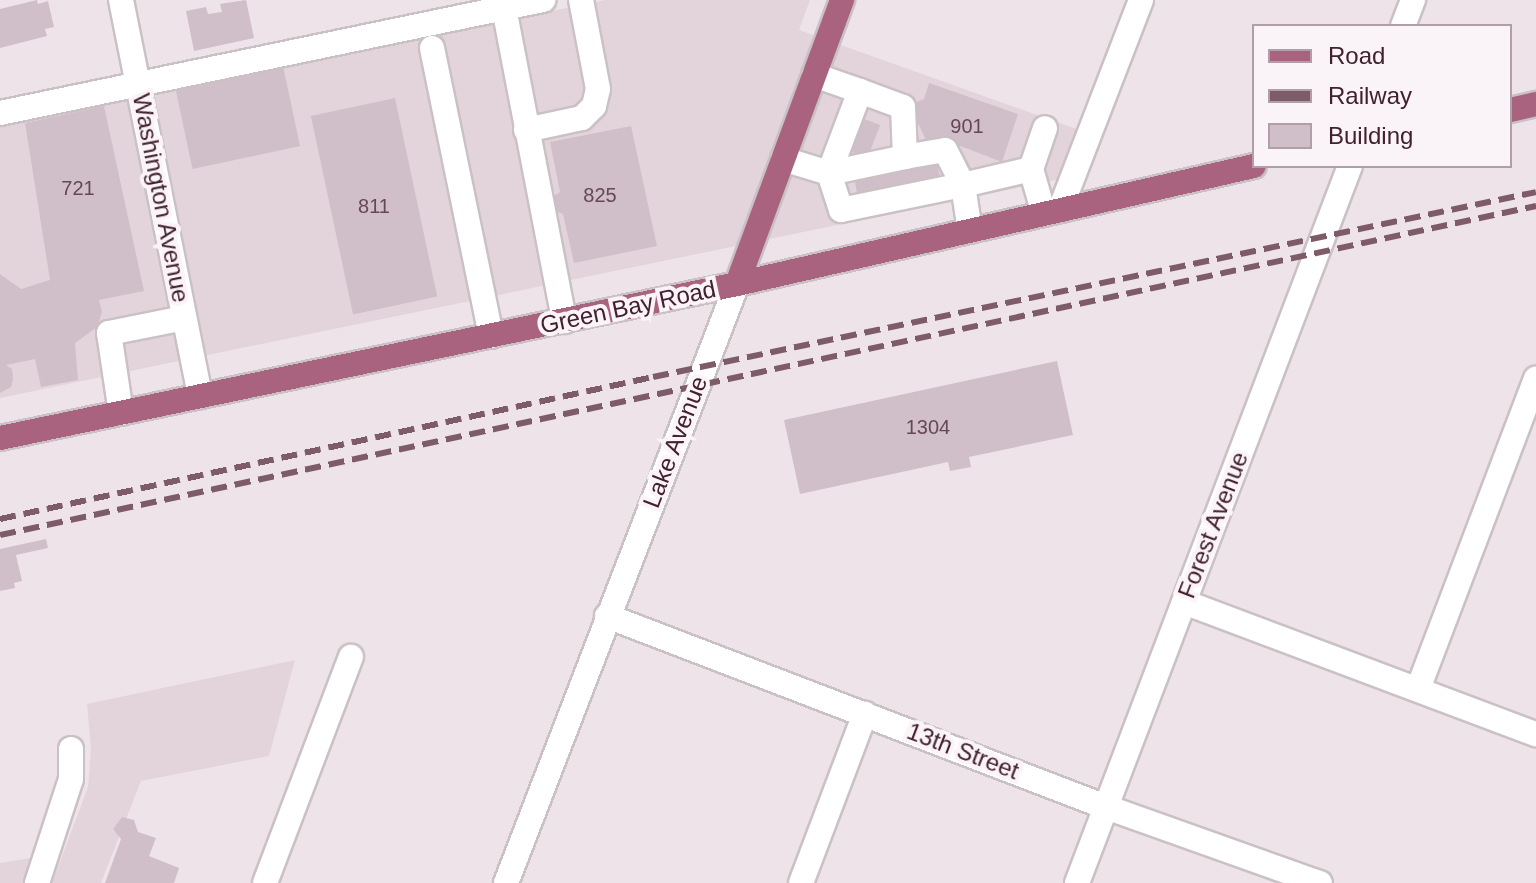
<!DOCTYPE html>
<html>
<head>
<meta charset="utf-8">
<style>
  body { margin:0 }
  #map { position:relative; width:1536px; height:883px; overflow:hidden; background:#efe3ea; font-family:Helvetica,sans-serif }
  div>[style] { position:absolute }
  .built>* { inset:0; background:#e3d4dc }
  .building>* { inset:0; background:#d0bfc9; transform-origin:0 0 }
  .roads { filter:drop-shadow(2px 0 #cac1c4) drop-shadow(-2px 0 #cac1c4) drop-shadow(0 2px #cac1c4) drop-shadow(0 -2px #cac1c4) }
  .minor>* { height:24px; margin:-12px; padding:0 12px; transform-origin:12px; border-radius:12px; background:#fff }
  .major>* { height:24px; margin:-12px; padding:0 12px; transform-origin:12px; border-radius:12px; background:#a9637f }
  .rail>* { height:6px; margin-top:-3px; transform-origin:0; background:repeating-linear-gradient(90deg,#7e5b69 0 16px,transparent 0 24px) }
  span { translate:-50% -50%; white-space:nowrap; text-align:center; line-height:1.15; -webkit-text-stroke:8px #faf4f8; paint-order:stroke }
  .number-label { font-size:20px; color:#664855 }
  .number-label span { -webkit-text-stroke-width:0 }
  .street-label { font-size:24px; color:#42202e }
  .legend { position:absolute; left:1252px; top:24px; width:260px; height:144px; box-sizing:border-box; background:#faf4f8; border:2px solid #b09fa7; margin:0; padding:10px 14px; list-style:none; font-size:24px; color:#42202e }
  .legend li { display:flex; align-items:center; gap:16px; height:40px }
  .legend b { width:40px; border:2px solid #b09fa7 }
</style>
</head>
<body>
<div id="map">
  <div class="built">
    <div style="clip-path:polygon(605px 0,810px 0,799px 30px,1082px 131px,1065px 178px,0 398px,0 124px)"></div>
    <div style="clip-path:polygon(295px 660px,269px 756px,141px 781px,101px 883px,52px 883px,88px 787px,91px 748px,87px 704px)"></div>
    <div style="clip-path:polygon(37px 857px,27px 883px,0 883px,0 863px)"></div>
  </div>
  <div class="building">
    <div style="clip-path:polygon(37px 0,38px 4px,48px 1px,54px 27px,45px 29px,47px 36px,0 48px,0 9px)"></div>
    <div style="clip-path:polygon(246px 0,254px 38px,194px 51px,186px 11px,206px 7px,208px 14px,222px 12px,220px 4px)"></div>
    <div style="left:282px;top:61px;width:87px;height:110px;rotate:78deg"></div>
    <div style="clip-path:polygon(929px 83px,1018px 114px,1002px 162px,942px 139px,928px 144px,909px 105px,924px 99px)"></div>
    <div style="left:395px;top:98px;width:203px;height:86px;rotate:78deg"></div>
    <div style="clip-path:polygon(104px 106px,144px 291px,99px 300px,102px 312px,97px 327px,75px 343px,78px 380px,41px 387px,35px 359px,6px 365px,12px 369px,13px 379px,11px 387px,0 393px,0 274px,21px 289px,50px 280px,25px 123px)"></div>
    <div style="left:854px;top:115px;width:28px;height:35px;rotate:21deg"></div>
    <div style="clip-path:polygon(631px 126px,657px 246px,574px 263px,563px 214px,554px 211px,552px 197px,560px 192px,550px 142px)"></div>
    <div style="left:937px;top:162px;width:25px;height:84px;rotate:81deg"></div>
    <div style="clip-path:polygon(1057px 361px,1073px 435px,969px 457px,971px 467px,950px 471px,948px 462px,800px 494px,784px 420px)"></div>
    <div style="clip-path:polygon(46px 539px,48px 548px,16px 555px,22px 581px,14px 583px,15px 588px,0 591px,0 549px)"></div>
    <div style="clip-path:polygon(122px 817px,134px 820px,138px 832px,156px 838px,149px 856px,179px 868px,174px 883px,105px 883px,121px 839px,113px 829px)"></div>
  </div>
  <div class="roads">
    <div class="minor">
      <div style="left:121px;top:0;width:404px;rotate:78.7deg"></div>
      <div style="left:504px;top:8px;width:319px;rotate:79.1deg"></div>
      <div style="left:1403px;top:26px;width:28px;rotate:-69deg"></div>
      <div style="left:432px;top:48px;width:294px;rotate:78.4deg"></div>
      <div style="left:814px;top:75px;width:49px;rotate:19.2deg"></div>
      <div style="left:0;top:113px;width:555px;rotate:-11.76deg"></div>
      <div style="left:526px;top:130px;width:57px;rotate:-12.1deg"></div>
      <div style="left:582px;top:118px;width:17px;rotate:-45deg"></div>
      <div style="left:594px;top:106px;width:17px;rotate:-77deg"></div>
      <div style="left:598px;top:89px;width:91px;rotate:-100.8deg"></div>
      <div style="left:783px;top:159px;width:48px;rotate:16.9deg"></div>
      <div style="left:829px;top:173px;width:78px;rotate:-11.9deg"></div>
      <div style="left:1060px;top:210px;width:225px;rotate:-68.9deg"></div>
      <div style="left:1044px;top:214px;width:47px;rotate:-106.1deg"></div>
      <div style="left:1031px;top:169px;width:43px;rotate:-71.1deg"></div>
      <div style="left:970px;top:231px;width:47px;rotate:-98.7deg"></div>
      <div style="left:963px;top:185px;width:39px;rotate:-117deg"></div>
      <div style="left:945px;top:150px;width:41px;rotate:170.1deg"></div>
      <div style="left:905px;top:157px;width:50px;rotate:-92.3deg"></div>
      <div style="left:903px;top:107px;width:46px;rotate:-159.6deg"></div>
      <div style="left:860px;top:91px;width:88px;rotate:110.7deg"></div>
      <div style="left:829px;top:173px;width:39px;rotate:72deg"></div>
      <div style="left:841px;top:210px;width:125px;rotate:-11.6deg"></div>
      <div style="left:963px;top:185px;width:70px;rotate:-13.2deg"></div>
      <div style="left:121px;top:413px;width:81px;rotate:-98.5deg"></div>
      <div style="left:109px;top:333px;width:76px;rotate:-11.3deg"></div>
      <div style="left:1184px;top:602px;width:376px;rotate:20.6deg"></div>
      <div style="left:607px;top:616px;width:534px;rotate:20.95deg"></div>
      <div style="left:1106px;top:807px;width:227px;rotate:19.6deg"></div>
      <div style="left:1418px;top:689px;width:332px;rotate:-69.2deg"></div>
      <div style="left:37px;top:883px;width:109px;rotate:-71.9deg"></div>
      <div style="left:71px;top:779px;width:30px;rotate:-90deg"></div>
      <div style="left:265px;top:883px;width:242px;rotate:-69.2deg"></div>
      <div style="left:506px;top:883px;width:642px;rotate:-68.91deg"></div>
      <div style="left:801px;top:883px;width:181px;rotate:-69.3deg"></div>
      <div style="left:1077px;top:883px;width:767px;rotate:-69.16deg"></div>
    </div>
    <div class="major">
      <div style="left:1510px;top:110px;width:27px;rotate:-13deg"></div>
      <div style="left:737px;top:284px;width:303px;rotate:-69.7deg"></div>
      <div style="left:0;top:438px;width:753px;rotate:-11.8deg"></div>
      <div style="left:737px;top:284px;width:530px;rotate:-12.86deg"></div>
    </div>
  </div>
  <div class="rail">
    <div style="left:0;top:519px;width:668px;rotate:-12.27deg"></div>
    <div style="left:653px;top:377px;width:902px;rotate:-11.83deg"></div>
    <div style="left:0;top:535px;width:1571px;rotate:-12.09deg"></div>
  </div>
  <div class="number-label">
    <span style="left:967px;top:126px">901</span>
    <span style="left:78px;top:188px">721</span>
    <span style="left:600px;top:195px">825</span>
    <span style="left:374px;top:206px">811</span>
    <span style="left:928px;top:427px">1304</span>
  </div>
  <div class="street-label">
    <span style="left:161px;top:198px;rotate:79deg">Washington Avenue</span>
    <span style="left:628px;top:307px;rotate:-12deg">Green Bay Road</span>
    <span style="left:675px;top:442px;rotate:-69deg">Lake Avenue</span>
    <span style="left:1213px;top:525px;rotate:-69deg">Forest Avenue</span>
    <span style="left:963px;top:751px;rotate:21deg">13th Street</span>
  </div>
  <ul class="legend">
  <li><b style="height:10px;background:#a9637f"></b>Road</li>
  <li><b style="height:10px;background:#7e5b69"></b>Railway</li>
  <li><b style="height:22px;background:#d0bfc9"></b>Building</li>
  </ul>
</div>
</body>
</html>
